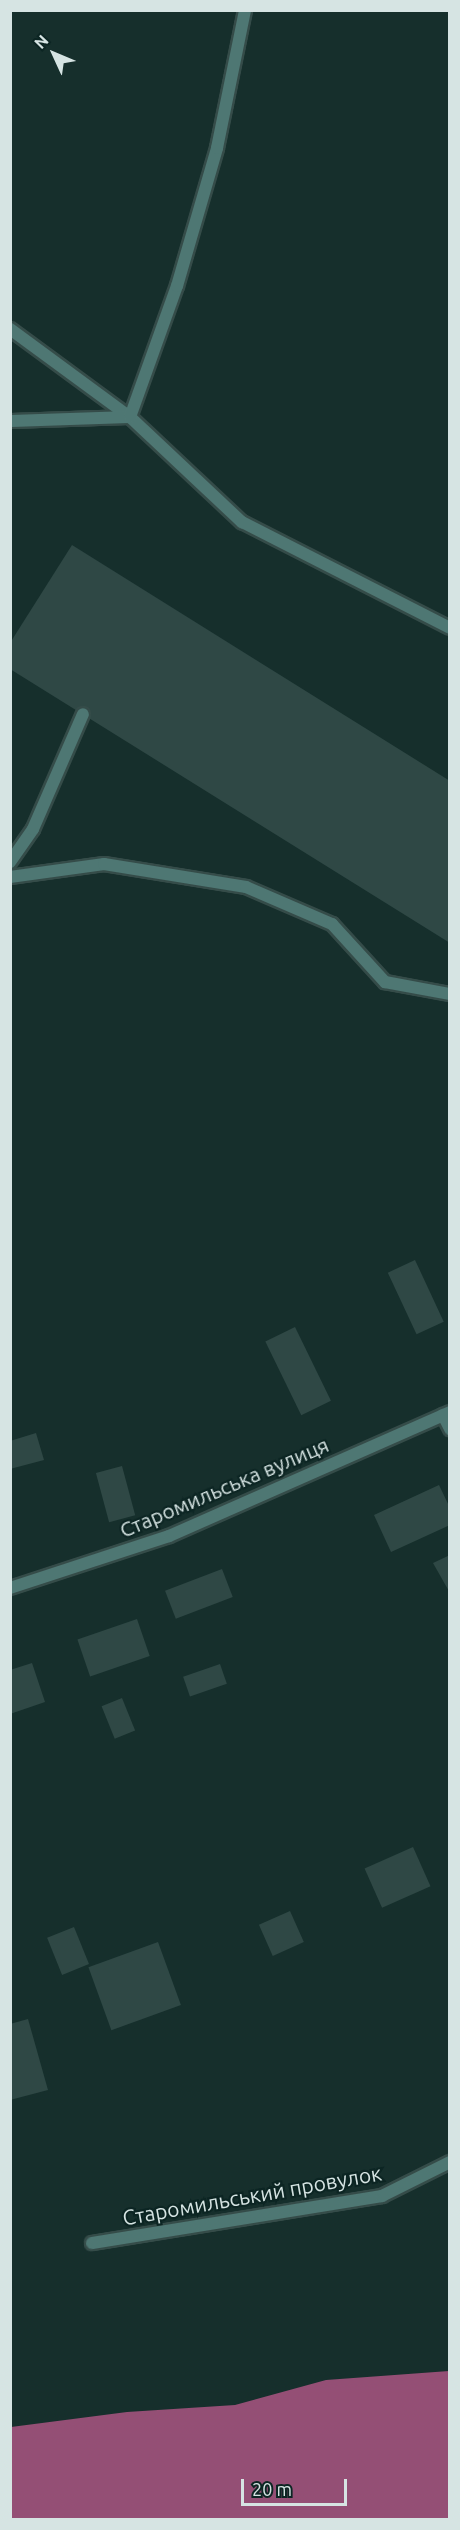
<!DOCTYPE html>
<html>
<head>
<meta charset="utf-8">
<style>
  body { margin:0 }
  #map { position:relative; width:460px; height:2530px; overflow:hidden; background:#162f2c; font-family:Ubuntu,sans-serif }
  div>[style] { position:absolute }
  .water>* { inset:0; background:#944f75 }
  .building>* { inset:0; background:#2f4845; transform-origin:0 0 }
  .roads { filter:drop-shadow(2px 0 #354c49) drop-shadow(-2px 0 #354c49) drop-shadow(0 2px #354c49) drop-shadow(0 -2px #354c49) }
  .service>* { height:12px; margin:-6px; padding:0 6px; transform-origin:6px; border-radius:6px; background:#4e7773 }
  .minor>* { height:12px; margin:-6px; padding:0 6px; transform-origin:6px; border-radius:6px; background:#4e7773 }
  .tertiary>* { height:12px; margin:-6px; padding:0 6px; transform-origin:6px; border-radius:6px; background:#4e7773 }
  span { translate:-50% -50%; white-space:nowrap; text-align:center; line-height:1.15; -webkit-text-stroke:4.5px #0c2523; paint-order:stroke }
  .street-label { font-size:21px; color:#d6e4e3 }
  .frame { position:absolute; inset:0; border:12px solid #d6e4e3; pointer-events:none }
  .north { position:absolute; left:24px; top:24px; width:60px; height:60px; -webkit-text-stroke:4px #0c2523; paint-order:stroke; rotate:314deg; font-size:16px; font-weight:700; line-height:24px; text-align:center; color:#d6e4e3 }
  .north::after { content:''; display:block; margin:auto; width:21px; height:27px; background:#d6e4e3; clip-path:polygon(50% 0,100% 100%,50% 72%,0 100%) }
  .scale { position:absolute; left:241px; top:2479px; width:106px; height:27px; box-sizing:border-box; border:3px solid #d6e4e3; border-top:0; padding-left:8px; font-size:18px; line-height:21px; white-space:nowrap; color:#d6e4e3; -webkit-text-stroke:4px #0c2523; paint-order:stroke }
</style>
</head>
<body>
<div id="map">
  <div class="water">
    <div style="clip-path:polygon(449px 2371px,449px 2519px,11px 2519px,11px 2427px,127px 2412px,235px 2405px,326px 2380px)"></div>
  </div>
  <div class="building">
    <div style="clip-path:polygon(72px 545px,450px 781px,450px 943px,10px 669px,10px 643px)"></div>
    <div style="left:415px;top:1260px;width:68px;height:30px;rotate:65deg"></div>
    <div style="left:295px;top:1327px;width:82px;height:33px;rotate:64deg"></div>
    <div style="clip-path:polygon(36px 1433px,44px 1460px,10px 1469px,10px 1441px)"></div>
    <div style="left:122px;top:1466px;width:51px;height:27px;rotate:75deg"></div>
    <div style="clip-path:polygon(439px 1485px,450px 1508px,450px 1525px,391px 1552px,374px 1515px)"></div>
    <div style="clip-path:polygon(450px 1555px,450px 1593px,433px 1563px)"></div>
    <div style="left:222px;top:1569px;width:30px;height:61px;rotate:69deg"></div>
    <div style="left:137px;top:1619px;width:39px;height:63px;rotate:71deg"></div>
    <div style="clip-path:polygon(32px 1663px,45px 1702px,10px 1714px,10px 1670px)"></div>
    <div style="left:220px;top:1664px;width:21px;height:39px;rotate:71deg"></div>
    <div style="left:122px;top:1698px;width:35px;height:22px;rotate:68deg"></div>
    <div style="left:413px;top:1847px;width:43px;height:53px;rotate:66deg"></div>
    <div style="left:290px;top:1911px;width:34px;height:34px;rotate:66deg"></div>
    <div style="left:74px;top:1927px;width:40px;height:29px;rotate:68deg"></div>
    <div style="left:158px;top:1942px;width:67px;height:74px;rotate:70deg"></div>
    <div style="clip-path:polygon(28px 2019px,48px 2090px,10px 2100px,10px 2024px)"></div>
  </div>
  <div class="roads">
    <div class="service">
      <div style="left:10px;top:329px;width:149px;rotate:36.3deg"></div>
      <div style="left:130px;top:417px;width:154px;rotate:43.2deg"></div>
      <div style="left:242px;top:522px;width:233px;rotate:27deg"></div>
      <div style="left:10px;top:421px;width:120px;rotate:-1.9deg"></div>
      <div style="left:130px;top:417px;width:139px;rotate:-70.3deg"></div>
      <div style="left:177px;top:286px;width:144px;rotate:-73.8deg"></div>
      <div style="left:217px;top:148px;width:141px;rotate:-78.5deg"></div>
      <div style="left:10px;top:862px;width:40px;rotate:-55.1deg"></div>
      <div style="left:33px;top:829px;width:125px;rotate:-66.5deg"></div>
      <div style="left:10px;top:877px;width:95px;rotate:-7.9deg"></div>
      <div style="left:104px;top:864px;width:144px;rotate:9.2deg"></div>
      <div style="left:246px;top:887px;width:94px;rotate:23.3deg"></div>
      <div style="left:332px;top:924px;width:79px;rotate:47.6deg"></div>
      <div style="left:385px;top:982px;width:65px;rotate:10.6deg"></div>
    </div>
    <div class="minor">
      <div style="left:443px;top:1415px;width:16px;rotate:63deg"></div>
      <div style="left:92px;top:2243px;width:294px;rotate:-9.2deg"></div>
      <div style="left:382px;top:2196px;width:76px;rotate:-26.6deg"></div>
    </div>
    <div class="tertiary">
      <div style="left:10px;top:1588px;width:167px;rotate:-18.1deg"></div>
      <div style="left:169px;top:1536px;width:307px;rotate:-23.8deg"></div>
    </div>
  </div>
  <div class="street-label">
    <span style="left:224px;top:1487px;rotate:-23deg">Старомильська вулиця</span>
    <span style="left:252px;top:2195px;rotate:-10deg">Старомильський провулок</span>
  </div>
  <div class="frame"></div>
  <div class="north">N</div>
  <div class="scale">20 m</div>
</div>
</body>
</html>
